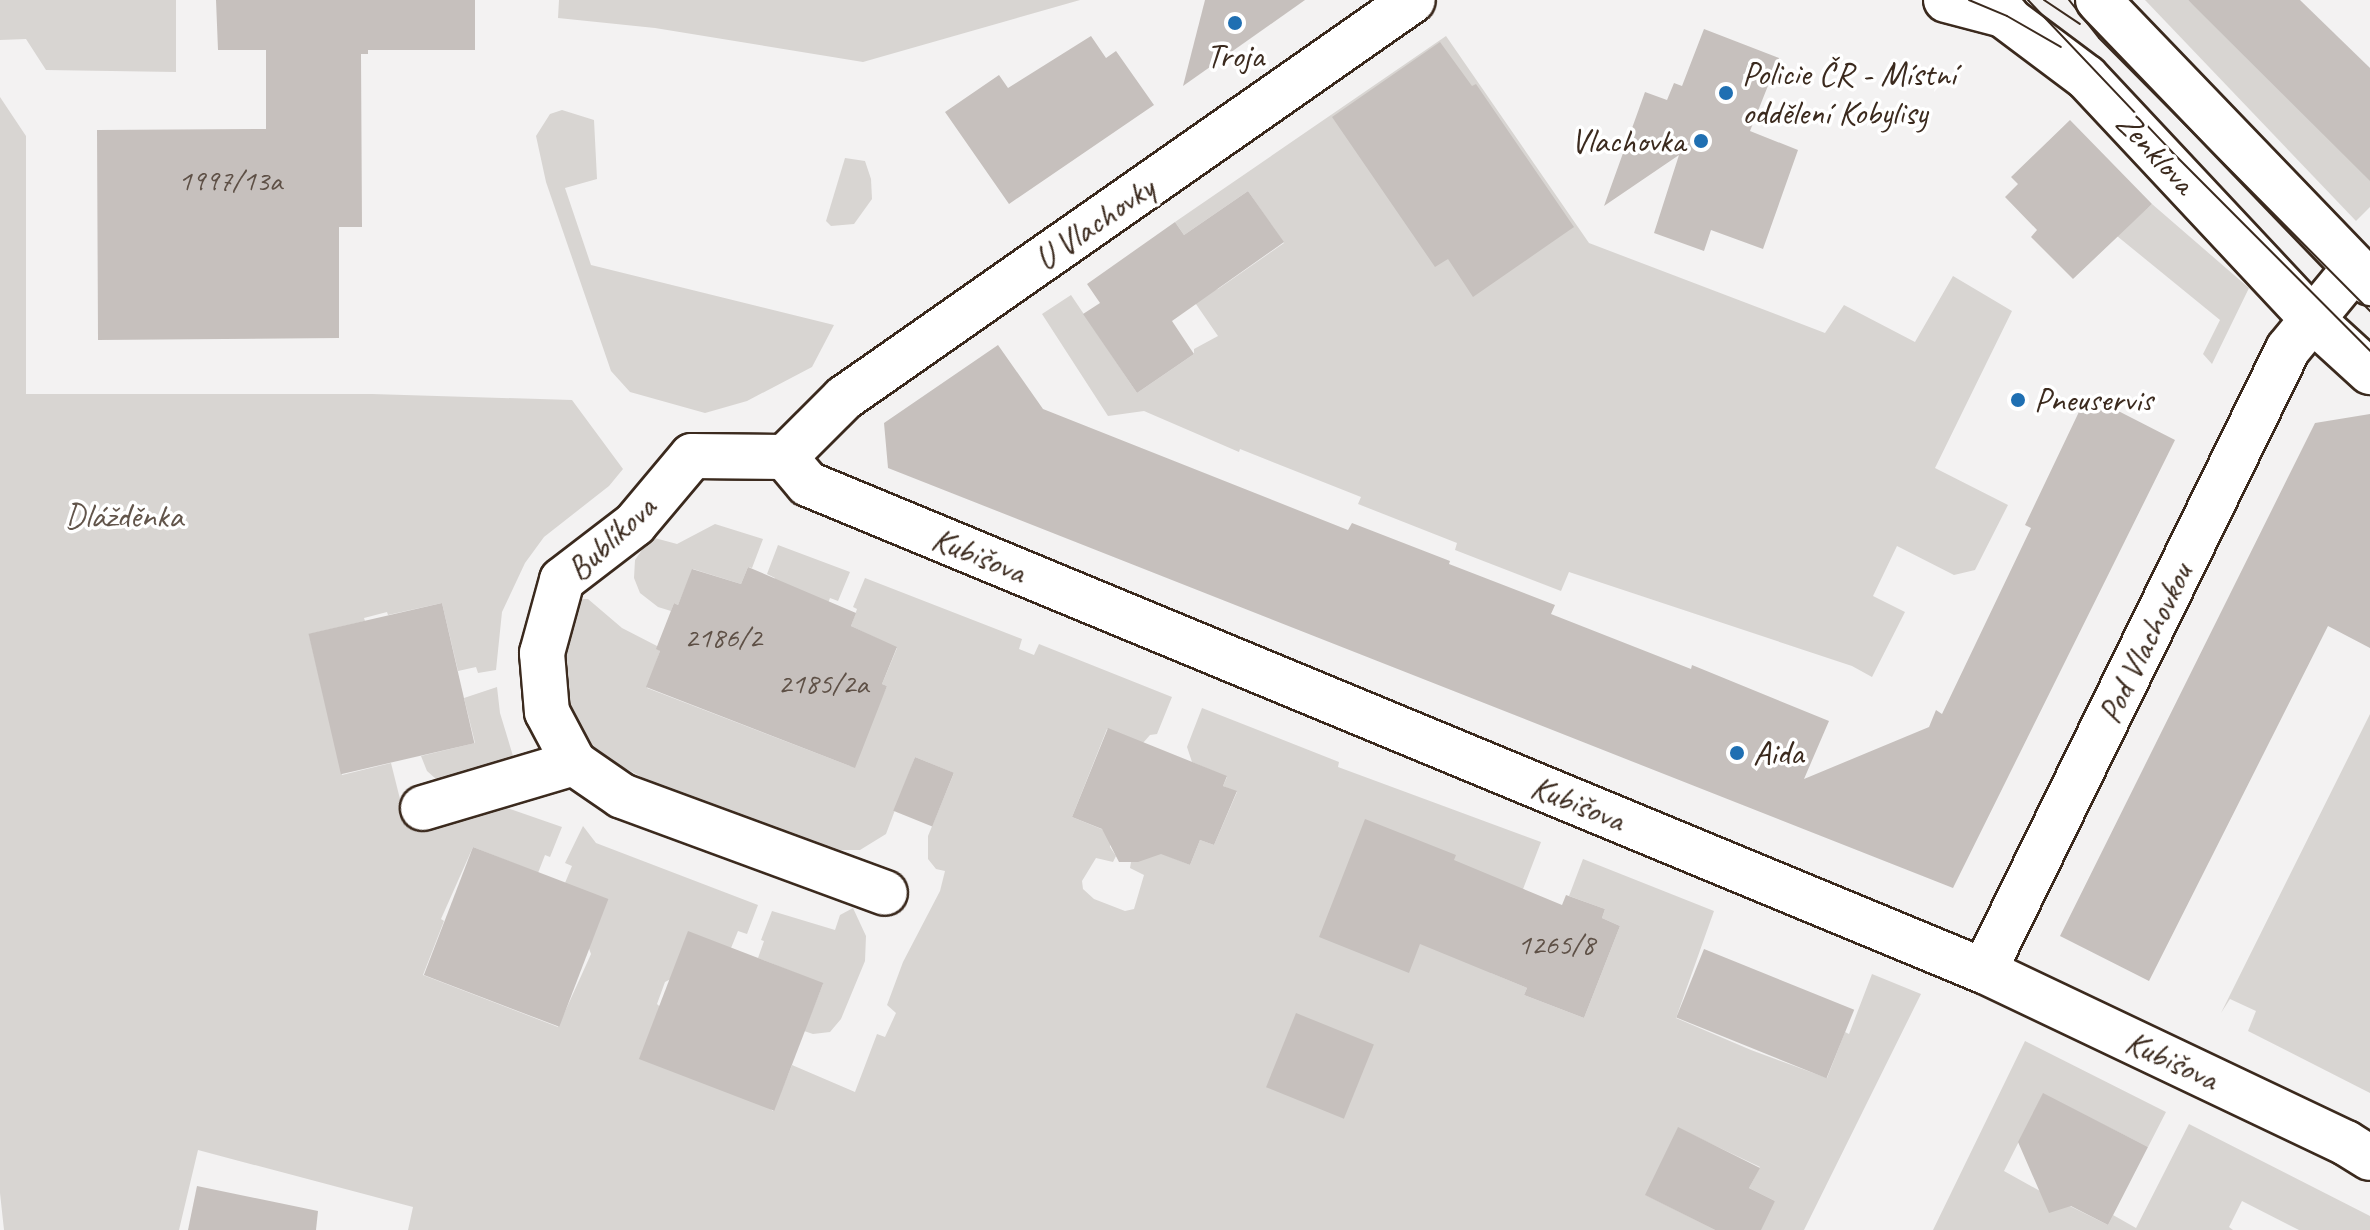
<!DOCTYPE html>
<html>
<head>
<meta charset="utf-8">
<style>
  body { margin:0 }
  #map { position:relative; width:2370px; height:1230px; overflow:hidden; background:#f3f2f2; font-family:Caveat,sans-serif }
  div>[style] { position:absolute }
  .green>* { inset:0; background:#d8d5d2 }
  .building>* { inset:0; background:#c6c0bd; transform-origin:0 0 }
  .roads { filter:drop-shadow(2px 0 #3b2a1e) drop-shadow(-2px 0 #3b2a1e) drop-shadow(0 2px #3b2a1e) drop-shadow(0 -2px #3b2a1e) }
  .minor>* { height:44px; margin:-22px; padding:0 22px; transform-origin:22px; border-radius:22px; background:#fff }
  .major>* { height:44px; margin:-22px; padding:0 22px; transform-origin:22px; border-radius:22px; background:#fff }
  .tram>* { height:2px; margin:-1px; padding:0 1px; transform-origin:1px; border-radius:1px; background:#3b2a1e }
  .dots>* { width:22px; height:22px; translate:-50% -50%; box-sizing:border-box; border:4px solid #fff; border-radius:50% }
  span { translate:-50% -50%; white-space:nowrap; text-align:center; line-height:1.15; -webkit-text-stroke:7px #fff; paint-order:stroke }
  .number-label { font-size:30px; color:#5e5046 }
  .number-label span { -webkit-text-stroke-width:0 }
  .poi-label { font-size:34px; color:#3b2a1e }
  .left { translate:0 -50%; text-align:left }
  .right { translate:-100% -50%; text-align:right }
  .street-label { font-size:34px; color:#3b2a1e }
  .park-label { font-size:34px; color:#62554b }
</style>
</head>
<body>
<div id="map">
  <div class="green">
    <div style="clip-path:polygon(0 0,176px 0,176px 72px,46px 70px,26px 39px,0 40px)"></div>
    <div style="clip-path:polygon(559px 0,1080px 0,863px 62px,655px 28px,558px 18px)"></div>
    <div style="clip-path:polygon(2145px 0,2188px 0,2370px 165px,2370px 207px,2356px 221px)"></div>
    <div style="clip-path:polygon(1446px 36px,1589px 243px,1825px 333px,1844px 305px,1915px 342px,1953px 276px,2012px 311px,1935px 468px,2008px 505px,1975px 570px,1954px 575px,1897px 546px,1873px 596px,1905px 612px,1872px 677px,1852px 666px,1569px 572px,1561px 591px,1455px 550px,1457px 543px,1358px 504px,1361px 497px,1240px 449px,1239px 452px,1144px 411px,1108px 416px,1042px 314px,1071px 295px,1137px 393px,1194px 354px,1194px 349px,1218px 336px,1189px 294px,1218px 289px,1284px 243px,1248px 191px,1184px 235px,1175px 222px)"></div>
    <div style="clip-path:polygon(0 97px,26px 136px,26px 394px,372px 394px,572px 400px,623px 469px,609px 486px,544px 537px,525px 563px,502px 612px,496px 670px,478px 673px,476px 667px,458px 671px,442px 603px,388px 615px,387px 612px,364px 618px,365px 621px,309px 634px,342px 775px,391px 763px,407px 827px,496px 804px,562px 827px,550px 857px,545px 855px,538px 873px,473px 847px,441px 919px,444px 921px,423px 975px,558px 1027px,591px 954px,565px 883px,572px 866px,565px 863px,583px 826px,596px 843px,758px 905px,747px 934px,738px 931px,731px 948px,665px 982px,657px 1004px,773px 1111px,792px 1065px,855px 1092px,877px 1034px,885px 1037px,896px 1013px,887px 1005px,903px 962px,940px 891px,945px 871px,936px 869px,928px 859px,928px 836px,954px 773px,915px 757px,886px 834px,860px 850px,836px 850px,645px 779px,597px 753px,570px 714px,564px 694px,562px 646px,574px 609px,580px 599px,588px 599px,622px 628px,657px 646px,660px 651px,647px 688px,850px 766px,887px 686px,882px 684px,897px 648px,851px 626px,857px 609px,853px 607px,865px 578px,1022px 639px,1019px 649px,1034px 655px,1039px 644px,1172px 697px,1157px 734px,1150px 735px,1143px 743px,1107px 729px,1072px 817px,1111px 833px,1110px 847px,1116px 856px,1113px 862px,1096px 858px,1082px 881px,1083px 889px,1094px 899px,1125px 911px,1134px 909px,1144px 875px,1130px 868px,1131px 862px,1151px 849px,1190px 865px,1200px 840px,1214px 845px,1237px 792px,1223px 786px,1227px 777px,1192px 762px,1187px 747px,1202px 708px,1339px 762px,1338px 767px,1541px 842px,1491px 973px,1527px 988px,1524px 995px,1584px 1018px,1620px 926px,1602px 918px,1605px 909px,1569px 896px,1583px 859px,1714px 911px,1676px 1018px,1751px 1050px,1827px 1078px,1845px 1032px,1849px 1034px,1872px 974px,1921px 994px,1804px 1230px,1745px 1230px,1775px 1201px,1749px 1188px,1760px 1167px,1678px 1128px,1646px 1195px,1715px 1230px,408px 1230px,413px 1207px,198px 1150px,179px 1230px,4px 1230px,0 1193px)"></div>
    <div style="clip-path:polygon(562px 110px,594px 120px,597px 179px,565px 188px,591px 265px,834px 325px,812px 367px,747px 401px,705px 413px,630px 392px,611px 371px,546px 182px,536px 136px,550px 114px)"></div>
    <div style="clip-path:polygon(845px 158px,865px 161px,871px 179px,872px 199px,854px 224px,831px 226px,826px 221px)"></div>
    <div style="clip-path:polygon(2152px 204px,2249px 288px,2212px 364px,2203px 354px,2220px 320px,2117px 236px)"></div>
    <div style="clip-path:polygon(715px 524px,763px 539px,752px 568px,748px 567px,741px 584px,693px 569px,678px 605px,674px 603px,671px 611px,658px 607px,640px 593px,634px 578px,635px 560px,651px 537px,677px 544px)"></div>
    <div style="clip-path:polygon(778px 545px,850px 572px,838px 601px,830px 598px,822px 619px,767px 598px,775px 578px,767px 574px)"></div>
    <div style="clip-path:polygon(497px 687px,500px 713px,513px 756px,501px 768px,436px 779px,427px 771px,421px 756px,475px 743px,464px 698px)"></div>
    <div style="clip-path:polygon(2370px 714px,2370px 1093px,2248px 1031px,2256px 1011px,2230px 999px,2221px 1013px)"></div>
    <div style="clip-path:polygon(853px 908px,866px 936px,865px 961px,841px 1019px,830px 1032px,813px 1034px,804px 1031px,823px 984px,758px 958px,764px 941px,761px 940px,772px 911px,835px 930px,840px 915px)"></div>
    <div style="clip-path:polygon(2025px 1041px,2166px 1112px,2148px 1147px,2043px 1094px,2004px 1171px,2040px 1191px,2108px 1225px,2113px 1215px,2136px 1228px,2189px 1124px,2370px 1216px,2370px 1230px,2299px 1230px,2242px 1201px,2229px 1227px,2233px 1230px,1933px 1230px)"></div>
  </div>
  <div class="building">
    <div style="clip-path:polygon(216px 0,475px 0,475px 50px,368px 50px,368px 54px,361px 54px,362px 227px,339px 227px,339px 338px,98px 340px,97px 130px,266px 129px,266px 50px,218px 50px)"></div>
    <div style="clip-path:polygon(1205px 0,1305px 0,1183px 86px)"></div>
    <div style="clip-path:polygon(2188px 0,2300px 0,2370px 68px,2370px 181px)"></div>
    <div style="clip-path:polygon(1704px 29px,1779px 58px,1750px 131px,1798px 150px,1763px 249px,1711px 230px,1704px 251px,1654px 233px,1679px 155px,1604px 206px,1645px 92px,1667px 100px,1674px 83px,1682px 86px)"></div>
    <div style="clip-path:polygon(1091px 36px,1106px 58px,1116px 51px,1154px 105px,1009px 204px,945px 112px,999px 75px,1008px 88px)"></div>
    <div style="clip-path:polygon(1440px 42px,1472px 86px,1476px 84px,1574px 227px,1473px 297px,1448px 259px,1435px 267px,1332px 117px)"></div>
    <div style="clip-path:polygon(2070px 120px,2152px 204px,2073px 279px,2031px 237px,2037px 230px,2005px 197px,2018px 184px,2011px 177px)"></div>
    <div style="clip-path:polygon(1248px 191px,1284px 242px,1172px 321px,1194px 354px,1137px 393px,1083px 314px,1100px 303px,1087px 284px,1175px 222px,1184px 235px)"></div>
    <div style="clip-path:polygon(998px 345px,1043px 409px,1348px 530px,1352px 523px,1450px 561px,1449px 564px,1555px 605px,1551px 614px,1691px 669px,1692px 665px,1829px 721px,1804px 779px,1929px 727px,1936px 710px,1942px 714px,2031px 528px,2025px 525px,2087px 395px,2175px 440px,1953px 888px,888px 468px,884px 423px)"></div>
    <div style="clip-path:polygon(2370px 414px,2370px 648px,2328px 626px,2149px 981px,2060px 936px,2315px 423px)"></div>
    <div style="clip-path:polygon(748px 567px,856px 613px,851px 626px,897px 647px,882px 684px,887px 686px,855px 768px,646px 687px,660px 651px,656px 649px,674px 603px,678px 605px,692px 569px,741px 584px)"></div>
    <div style="left:442px;top:603px;width:144px;height:137px;rotate:77deg"></div>
    <div style="clip-path:polygon(1108px 728px,1227px 776px,1223px 786px,1237px 791px,1214px 845px,1200px 840px,1190px 865px,1161px 854px,1138px 862px,1119px 862px,1102px 829px,1072px 817px)"></div>
    <div style="left:915px;top:757px;width:42px;height:58px;rotate:22deg"></div>
    <div style="clip-path:polygon(1365px 819px,1456px 855px,1454px 860px,1562px 905px,1566px 895px,1605px 909px,1602px 918px,1620px 926px,1584px 1018px,1524px 995px,1527px 988px,1420px 944px,1409px 973px,1319px 937px)"></div>
    <div style="left:473px;top:847px;width:145px;height:137px;rotate:21deg"></div>
    <div style="left:688px;top:931px;width:145px;height:137px;rotate:21deg"></div>
    <div style="left:1704px;top:949px;width:162px;height:74px;rotate:22deg"></div>
    <div style="left:1296px;top:1013px;width:84px;height:80px;rotate:22deg"></div>
    <div style="clip-path:polygon(2043px 1093px,2148px 1147px,2108px 1225px,2071px 1206px,2049px 1213px,2018px 1142px)"></div>
    <div style="clip-path:polygon(1678px 1127px,1760px 1168px,1749px 1188px,1775px 1201px,1761px 1230px,1715px 1230px,1645px 1195px)"></div>
    <div style="clip-path:polygon(197px 1186px,318px 1211px,316px 1230px,188px 1230px)"></div>
  </div>
  <div class="roads">
    <div class="minor">
      <div style="left:1946px;top:0;width:63px;rotate:14.7deg"></div>
      <div style="left:785px;top:457px;width:35px;rotate:50deg"></div>
      <div style="left:808px;top:484px;width:1273px;rotate:22.5deg"></div>
      <div style="left:1984px;top:971px;width:401px;rotate:25.4deg"></div>
      <div style="left:2346px;top:1143px;width:28px;rotate:32deg"></div>
      <div style="left:785px;top:457px;width:93px;rotate:-179.4deg"></div>
      <div style="left:692px;top:456px;width:89px;rotate:130deg"></div>
      <div style="left:635px;top:524px;width:92px;rotate:142.5deg"></div>
      <div style="left:562px;top:580px;width:76px;rotate:105.3deg"></div>
      <div style="left:542px;top:653px;width:59px;rotate:85.2deg"></div>
      <div style="left:547px;top:712px;width:58px;rotate:62.1deg"></div>
      <div style="left:574px;top:763px;width:58px;rotate:34.5deg"></div>
      <div style="left:622px;top:796px;width:280px;rotate:20.2deg"></div>
      <div style="left:785px;top:457px;width:83px;rotate:-45deg"></div>
      <div style="left:844px;top:398px;width:694px;rotate:-34.97deg"></div>
      <div style="left:423px;top:808px;width:158px;rotate:-16.6deg"></div>
      <div style="left:1984px;top:971px;width:692px;rotate:-63.95deg"></div>
      <div style="left:2288px;top:349px;width:104px;rotate:-50.5deg"></div>
    </div>
    <div class="major">
      <div style="left:1983px;top:0;width:129px;rotate:36.8deg"></div>
      <div style="left:2086px;top:77px;width:334px;rotate:46.9deg"></div>
      <div style="left:2314px;top:321px;width:76px;rotate:42.3deg"></div>
      <div style="left:2098px;top:0;width:393px;rotate:46.1deg"></div>
    </div>
  </div>
  <div class="tram">
    <div style="left:1969px;top:0;width:41px;rotate:22.8deg"></div>
    <div style="left:2007px;top:16px;width:62px;rotate:29.9deg"></div>
    <div style="left:2028px;top:0;width:209px;rotate:46.5deg"></div>
    <div style="left:2172px;top:152px;width:281px;rotate:45.1deg"></div>
    <div style="left:2044px;top:0;width:43px;rotate:33.7deg"></div>
    <div style="left:2069px;top:0;width:48px;rotate:51.7deg"></div>
    <div style="left:2099px;top:38px;width:385px;rotate:45.2deg"></div>
  </div>
  <div class="dots">
    <div style="left:1235px;top:23px;background:#1f6fb2"></div>
    <div style="left:1726px;top:93px;background:#1f6fb2"></div>
    <div style="left:1701px;top:141px;background:#1f6fb2"></div>
    <div style="left:2018px;top:400px;background:#1f6fb2"></div>
    <div style="left:1737px;top:753px;background:#1f6fb2"></div>
  </div>
  <div class="number-label">
    <span style="left:230px;top:180px">1997/13a</span>
    <span style="left:723px;top:637px">2186/2</span>
    <span style="left:823px;top:683px">2185/2a</span>
    <span style="left:1556px;top:944px">1265/8</span>
  </div>
  <div class="poi-label">
    <span style="left:1235px;top:56px">Troja</span>
    <span class="left" style="left:1742px;top:93px">Policie ČR - Místní<br>oddělení Kobylisy</span>
    <span class="right" style="left:1685px;top:141px">Vlachovka</span>
    <span class="left" style="left:2034px;top:400px">Pneuservis</span>
    <span class="left" style="left:1753px;top:753px">Aida</span>
  </div>
  <div class="street-label">
    <span style="left:2156px;top:152px;rotate:47deg">Zenklova</span>
    <span style="left:1094px;top:223px;rotate:-35deg">U Vlachovky</span>
    <span style="left:611px;top:538px;rotate:-43deg">Bublíkova</span>
    <span style="left:979px;top:555px;rotate:22deg">Kubišova</span>
    <span style="left:2145px;top:643px;rotate:-64deg">Pod Vlachovkou</span>
    <span style="left:1578px;top:803px;rotate:22deg">Kubišova</span>
    <span style="left:2172px;top:1060px;rotate:25deg">Kubišova</span>
  </div>
  <div class="park-label">
    <span style="left:124px;top:516px">Dlážděnka</span>
  </div>
</div>
</body>
</html>
